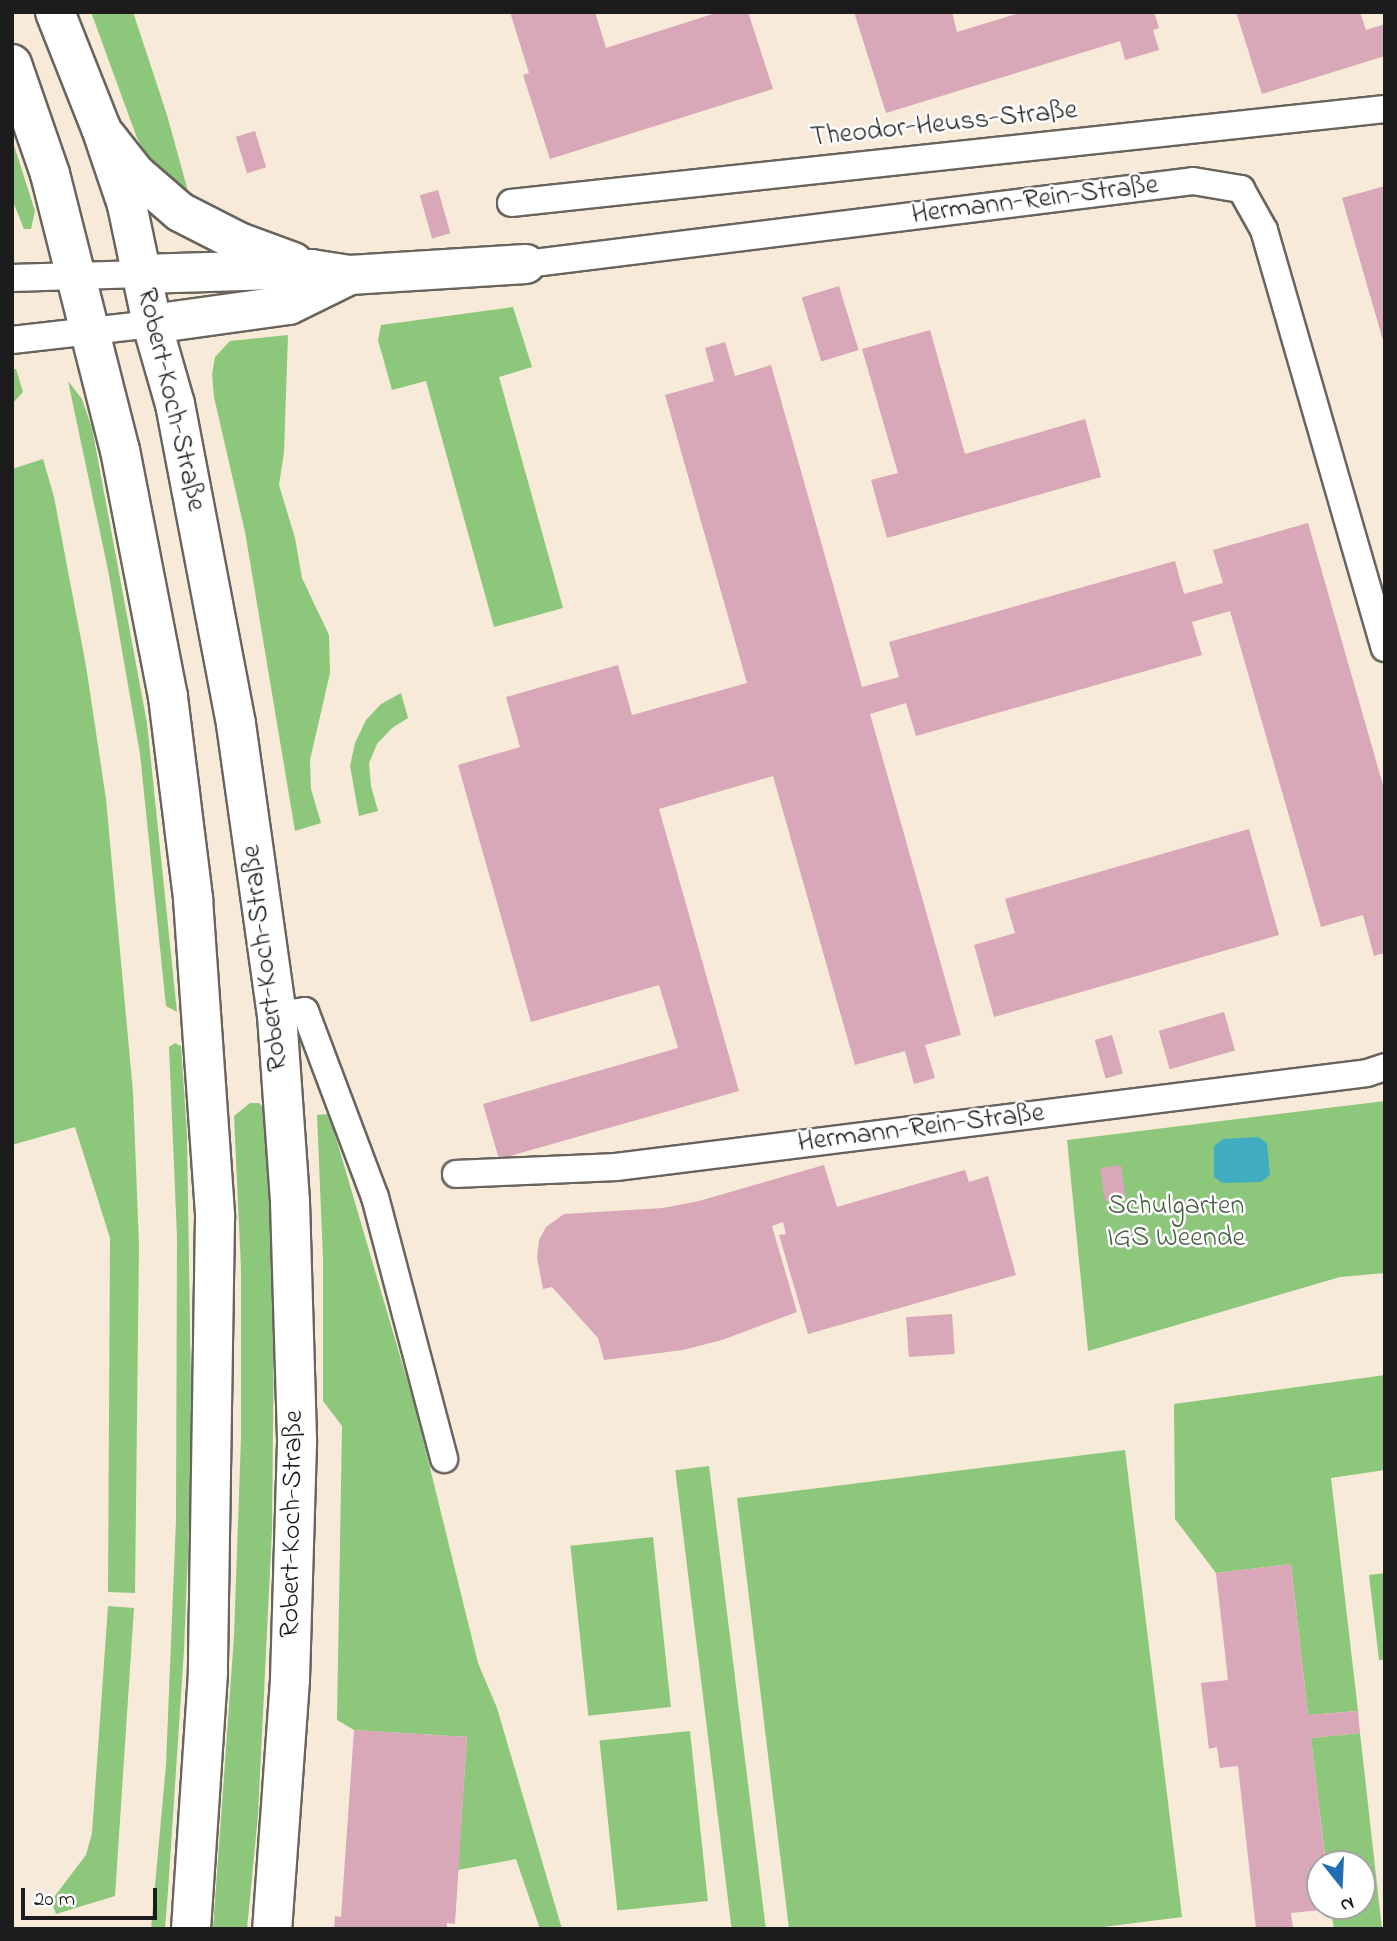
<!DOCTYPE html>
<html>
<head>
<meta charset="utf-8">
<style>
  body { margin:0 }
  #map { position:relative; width:1397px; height:1941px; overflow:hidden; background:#f8ead8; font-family:"Indie Flower",sans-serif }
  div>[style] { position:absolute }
  .green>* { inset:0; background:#8cc77c; transform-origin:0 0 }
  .water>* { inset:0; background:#41adc0 }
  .building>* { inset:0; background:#d8a7b8; transform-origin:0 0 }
  .roads { filter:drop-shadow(2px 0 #69645e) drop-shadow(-2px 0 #69645e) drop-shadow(0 2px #69645e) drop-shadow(0 -2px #69645e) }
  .lane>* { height:26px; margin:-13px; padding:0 13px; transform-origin:13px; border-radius:13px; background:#fff }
  .street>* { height:38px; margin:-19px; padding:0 19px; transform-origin:19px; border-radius:19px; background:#fff }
  .secondary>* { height:38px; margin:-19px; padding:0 19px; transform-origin:19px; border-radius:19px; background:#fff }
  span { translate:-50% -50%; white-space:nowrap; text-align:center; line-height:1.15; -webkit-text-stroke:5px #fff; paint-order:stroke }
  .street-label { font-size:28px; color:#1c1c1c }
  .park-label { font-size:28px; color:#496042 }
  .frame { position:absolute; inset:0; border:14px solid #1c1c1c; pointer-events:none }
  .north { position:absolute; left:1306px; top:1850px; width:70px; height:70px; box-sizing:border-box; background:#fff; border:2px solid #a4a4a4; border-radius:50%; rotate:162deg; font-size:19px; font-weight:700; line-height:28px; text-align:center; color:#1c1c1c }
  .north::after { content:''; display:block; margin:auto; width:24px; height:32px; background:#1f6fb2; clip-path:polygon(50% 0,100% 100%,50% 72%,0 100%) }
  .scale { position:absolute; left:21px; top:1888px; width:136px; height:32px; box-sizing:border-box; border:4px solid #1c1c1c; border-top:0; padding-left:9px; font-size:21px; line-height:24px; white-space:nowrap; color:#1c1c1c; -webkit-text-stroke:5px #fff; paint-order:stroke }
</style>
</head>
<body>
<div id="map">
  <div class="green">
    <div style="clip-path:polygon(91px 12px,133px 12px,167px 115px,191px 202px,156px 171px,137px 138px)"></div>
    <div style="clip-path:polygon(12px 139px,35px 211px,31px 229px,24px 229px,12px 199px)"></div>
    <div style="clip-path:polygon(513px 307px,532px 367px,499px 377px,563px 608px,494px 627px,426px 381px,392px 390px,378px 340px,381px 325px)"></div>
    <div style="clip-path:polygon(288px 335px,284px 452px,279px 485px,295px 538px,302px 578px,329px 635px,330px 673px,310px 760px,311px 789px,321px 823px,295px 831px,245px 532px,214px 397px,212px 374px,215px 357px,230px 341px)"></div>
    <div style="clip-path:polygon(16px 369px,23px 392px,12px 404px,12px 370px)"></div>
    <div style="clip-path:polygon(68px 381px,82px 399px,92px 428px,147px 723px,177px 1012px,166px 1006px,140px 754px,108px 570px)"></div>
    <div style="clip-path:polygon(43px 459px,54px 497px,86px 666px,106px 799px,133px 1092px,139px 1245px,135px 1593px,108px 1592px,110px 1238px,75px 1127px,12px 1145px,12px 469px)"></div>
    <div style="clip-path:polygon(401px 693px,408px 718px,392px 728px,377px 744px,369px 763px,371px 786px,378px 811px,359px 816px,350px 766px,355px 743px,366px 720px,381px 704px)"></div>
    <div style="clip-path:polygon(175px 1043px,181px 1046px,187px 1134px,192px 1454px,184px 1650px,168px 1891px,165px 1929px,151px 1929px,166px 1765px,176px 1520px,177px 1237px,169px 1047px)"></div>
    <div style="clip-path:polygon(1385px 1101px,1385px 1273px,1340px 1277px,1088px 1351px,1067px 1140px)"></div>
    <div style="clip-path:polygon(250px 1103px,259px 1103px,268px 1113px,274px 1324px,272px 1530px,258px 1815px,247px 1929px,213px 1929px,234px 1636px,241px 1438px,241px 1269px,234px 1116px)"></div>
    <div style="clip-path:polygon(329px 1114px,415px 1407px,478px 1663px,497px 1708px,562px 1929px,540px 1929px,516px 1859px,458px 1870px,467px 1737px,354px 1730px,337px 1720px,342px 1426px,323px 1401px,323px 1259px,317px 1115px)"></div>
    <div style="clip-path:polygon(1385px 1375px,1385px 1470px,1331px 1478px,1358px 1711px,1308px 1715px,1291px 1564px,1216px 1573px,1175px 1519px,1174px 1404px)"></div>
    <div style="clip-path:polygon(1125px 1450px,1182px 1917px,1088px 1929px,789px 1929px,737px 1498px)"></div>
    <div style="left:709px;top:1466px;width:466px;height:34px;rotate:83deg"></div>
    <div style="left:653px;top:1537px;width:171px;height:83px;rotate:84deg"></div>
    <div style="clip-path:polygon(1385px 1573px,1385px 1660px,1379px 1660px,1369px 1575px)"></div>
    <div style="clip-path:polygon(108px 1606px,134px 1608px,115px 1896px,56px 1914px,51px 1901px,86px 1855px,92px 1833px)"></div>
    <div style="left:690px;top:1731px;width:171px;height:91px;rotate:84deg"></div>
    <div style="clip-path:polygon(1360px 1733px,1382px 1929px,1334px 1929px,1330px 1906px,1362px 1906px,1362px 1864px,1326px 1864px,1311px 1738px)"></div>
  </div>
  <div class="water">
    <div style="clip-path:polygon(1258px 1137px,1267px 1143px,1270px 1175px,1261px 1182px,1222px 1183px,1214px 1177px,1214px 1146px,1223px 1139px)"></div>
  </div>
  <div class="building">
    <div style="clip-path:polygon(510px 12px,595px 12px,606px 48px,719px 12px,748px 12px,773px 89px,550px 159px,523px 75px,529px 73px)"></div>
    <div style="clip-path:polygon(854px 12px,952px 12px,957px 32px,1023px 12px,1154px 12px,1159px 28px,1153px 30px,1159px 50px,1125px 60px,1120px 41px,886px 113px)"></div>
    <div style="clip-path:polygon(1236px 12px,1360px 12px,1366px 30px,1385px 24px,1385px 56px,1262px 94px)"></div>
    <div style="left:255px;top:131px;width:38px;height:20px;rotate:73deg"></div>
    <div style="clip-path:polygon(1385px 186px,1385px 344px,1384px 344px,1342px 198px)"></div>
    <div style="left:438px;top:190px;width:45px;height:19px;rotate:74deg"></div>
    <div style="left:839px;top:286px;width:67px;height:39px;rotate:73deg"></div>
    <div style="clip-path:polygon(930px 330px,965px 454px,1085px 419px,1101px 477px,887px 538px,871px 480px,898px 473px,862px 349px)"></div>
    <div style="clip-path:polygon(725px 342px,735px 376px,771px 365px,862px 687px,899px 677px,889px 642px,1175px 561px,1184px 594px,1223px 583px,1213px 550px,1308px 523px,1385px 792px,1385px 953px,1374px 956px,1363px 915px,1321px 927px,1230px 611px,1192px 622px,1202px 655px,916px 736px,906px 703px,870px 714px,961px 1035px,925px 1045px,935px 1078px,914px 1084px,905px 1051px,855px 1065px,773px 776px,659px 809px,739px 1091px,499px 1159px,483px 1104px,678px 1048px,659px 985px,531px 1022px,458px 765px,520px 747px,506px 697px,618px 665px,632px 715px,747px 683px,665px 395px,714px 381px,705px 348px)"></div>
    <div style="clip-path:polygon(1249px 829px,1279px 935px,994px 1017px,974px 945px,1015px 933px,1005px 899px)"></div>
    <div style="left:1224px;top:1012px;width:40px;height:68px;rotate:74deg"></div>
    <div style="left:1112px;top:1035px;width:40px;height:18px;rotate:74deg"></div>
    <div style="clip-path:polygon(824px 1165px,837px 1207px,965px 1170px,969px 1182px,988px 1176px,1016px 1275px,808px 1334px,779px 1235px,786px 1234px,783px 1222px,772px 1226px,797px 1312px,722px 1340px,683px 1350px,604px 1360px,598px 1338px,552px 1287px,543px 1289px,537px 1258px,539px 1240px,546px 1227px,564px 1214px,663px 1208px,699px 1201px)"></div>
    <div style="left:1121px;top:1165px;width:34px;height:21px;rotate:82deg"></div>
    <div style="left:952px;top:1314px;width:40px;height:46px;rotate:86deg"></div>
    <div style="clip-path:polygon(1291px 1564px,1308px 1715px,1358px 1711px,1360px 1733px,1311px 1738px,1326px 1864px,1320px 1864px,1320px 1906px,1330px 1906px,1331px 1909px,1291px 1913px,1293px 1929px,1256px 1929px,1238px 1766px,1220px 1768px,1217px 1747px,1209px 1749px,1201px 1683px,1228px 1680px,1216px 1573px)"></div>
    <div style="clip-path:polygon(354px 1730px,467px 1737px,455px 1924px,447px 1923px,447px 1929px,334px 1929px,335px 1916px,341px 1917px)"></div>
  </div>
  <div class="roads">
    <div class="lane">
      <div style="left:511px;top:203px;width:879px;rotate:-6.14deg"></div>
      <div style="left:526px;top:264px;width:672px;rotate:-7.09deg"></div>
      <div style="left:1193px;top:181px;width:49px;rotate:9.5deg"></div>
      <div style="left:1241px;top:189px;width:47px;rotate:60.7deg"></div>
      <div style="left:1264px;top:230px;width:435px;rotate:73.9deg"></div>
      <div style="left:12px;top:278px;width:129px;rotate:-1.8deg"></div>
      <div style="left:12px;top:340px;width:141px;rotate:-6.5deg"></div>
      <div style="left:277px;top:1015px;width:28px;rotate:-8deg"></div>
      <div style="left:305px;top:1011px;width:199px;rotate:69.4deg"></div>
      <div style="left:375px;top:1197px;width:271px;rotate:75.2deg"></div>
      <div style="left:456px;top:1174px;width:160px;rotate:-2.5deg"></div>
      <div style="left:616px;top:1167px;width:757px;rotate:-7.13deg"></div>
      <div style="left:1367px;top:1073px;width:19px;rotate:-18deg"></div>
    </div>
    <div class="street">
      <div style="left:106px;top:136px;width:48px;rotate:51.7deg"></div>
      <div style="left:136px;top:174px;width:58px;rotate:40.8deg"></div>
      <div style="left:180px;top:212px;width:66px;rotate:27deg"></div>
      <div style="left:239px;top:242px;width:58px;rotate:20.3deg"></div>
      <div style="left:141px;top:274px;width:170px;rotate:-1.7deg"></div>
      <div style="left:311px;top:269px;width:39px;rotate:9deg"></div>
      <div style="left:350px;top:275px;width:176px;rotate:-3.6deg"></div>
      <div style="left:152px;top:324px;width:138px;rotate:-7.9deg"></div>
      <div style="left:289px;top:305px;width:68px;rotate:-26.2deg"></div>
    </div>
    <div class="secondary">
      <div style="left:55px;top:12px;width:125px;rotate:68.4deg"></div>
      <div style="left:101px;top:128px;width:81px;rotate:71.3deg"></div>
      <div style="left:127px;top:205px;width:122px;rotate:78.1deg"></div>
      <div style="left:152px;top:324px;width:83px;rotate:74deg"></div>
      <div style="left:175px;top:404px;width:326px;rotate:79.2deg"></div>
      <div style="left:236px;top:724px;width:294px;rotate:82deg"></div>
      <div style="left:277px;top:1015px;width:187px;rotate:86deg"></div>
      <div style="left:290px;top:1202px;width:241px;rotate:88.3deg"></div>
      <div style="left:297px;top:1443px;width:237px;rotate:91.7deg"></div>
      <div style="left:290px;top:1680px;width:250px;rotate:94.1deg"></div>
      <div style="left:12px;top:64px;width:116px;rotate:70.9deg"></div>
      <div style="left:50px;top:174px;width:285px;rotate:75.8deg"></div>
      <div style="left:120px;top:450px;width:252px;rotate:79deg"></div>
      <div style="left:168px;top:697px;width:204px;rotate:82.9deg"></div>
      <div style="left:193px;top:899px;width:319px;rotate:86deg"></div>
      <div style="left:215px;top:1217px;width:456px;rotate:90.9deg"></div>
      <div style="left:208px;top:1673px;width:257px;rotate:93.8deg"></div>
    </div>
  </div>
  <div class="street-label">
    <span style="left:944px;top:125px;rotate:-6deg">Theodor-Heuss-Straße</span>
    <span style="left:1035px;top:201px;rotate:-7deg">Hermann-Rein-Straße</span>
    <span style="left:170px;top:400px;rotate:77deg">Robert-Koch-Straße</span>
    <span style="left:266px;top:958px;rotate:-97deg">Robert-Koch-Straße</span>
    <span style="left:921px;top:1129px;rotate:-7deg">Hermann-Rein-Straße</span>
    <span style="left:293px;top:1524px;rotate:-89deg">Robert-Koch-Straße</span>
  </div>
  <div class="park-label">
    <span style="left:1176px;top:1223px">Schulgarten<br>IGS Weende</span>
  </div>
  <div class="frame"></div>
  <div class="north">N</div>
  <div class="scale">20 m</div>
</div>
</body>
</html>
